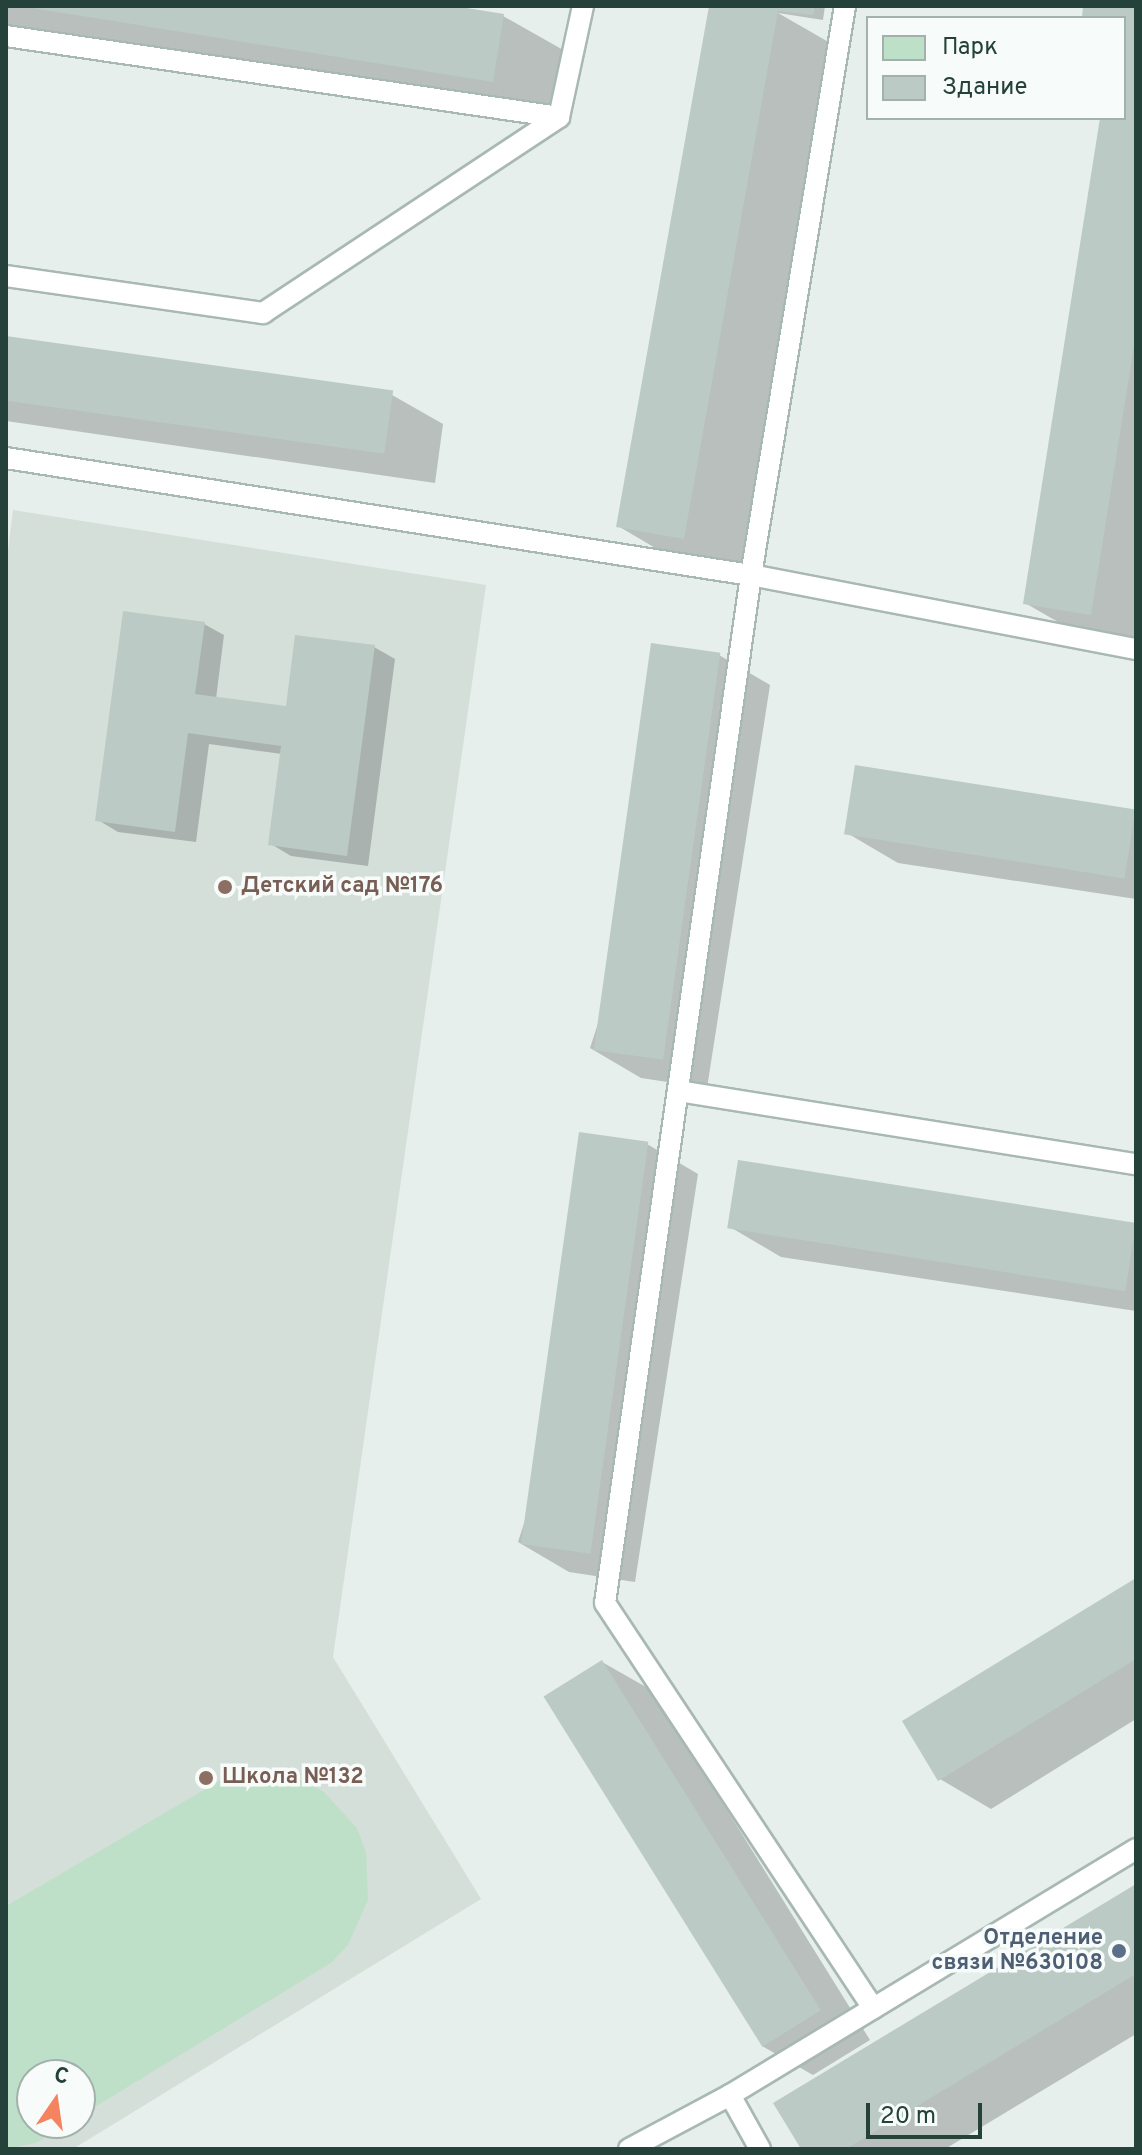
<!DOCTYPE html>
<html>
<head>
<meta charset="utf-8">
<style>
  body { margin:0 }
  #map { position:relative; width:1142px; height:2155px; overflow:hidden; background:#e6efeb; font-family:Overpass,sans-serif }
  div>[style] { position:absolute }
  .built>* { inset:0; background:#d4dfda }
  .green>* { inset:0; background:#bfe0c8 }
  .shadow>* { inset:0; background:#0003 }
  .building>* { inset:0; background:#bbcac4; transform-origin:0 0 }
  .roads { filter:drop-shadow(2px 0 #a8b8b2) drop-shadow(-2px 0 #a8b8b2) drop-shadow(0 2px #a8b8b2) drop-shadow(0 -2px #a8b8b2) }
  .lane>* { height:20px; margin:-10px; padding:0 10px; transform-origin:10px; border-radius:10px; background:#fff }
  .dots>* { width:22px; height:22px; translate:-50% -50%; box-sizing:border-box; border:4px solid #f7fbf9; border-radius:50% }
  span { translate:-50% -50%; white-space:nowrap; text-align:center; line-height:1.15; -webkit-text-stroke:7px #f7fbf9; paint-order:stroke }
  .education-label { font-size:22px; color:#785e54; font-weight:700 }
  .left { translate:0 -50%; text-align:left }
  .service-label { font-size:22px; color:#4e5e75; font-weight:700 }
  .right { translate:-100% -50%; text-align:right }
  .frame { position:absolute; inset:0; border:8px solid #24423a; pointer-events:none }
  .legend { position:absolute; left:866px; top:16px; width:260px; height:104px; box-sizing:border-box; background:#f7fbf9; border:2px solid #a3b1ad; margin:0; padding:10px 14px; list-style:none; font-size:24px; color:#24423a }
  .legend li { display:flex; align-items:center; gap:16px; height:40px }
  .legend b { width:40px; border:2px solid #a3b1ad }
  .north { position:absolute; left:16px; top:2059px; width:80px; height:80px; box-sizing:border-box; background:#f7fbf9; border:2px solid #a3b1ad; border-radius:50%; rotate:13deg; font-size:22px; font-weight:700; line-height:32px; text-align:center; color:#24423a }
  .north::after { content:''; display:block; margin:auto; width:28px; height:36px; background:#f4845f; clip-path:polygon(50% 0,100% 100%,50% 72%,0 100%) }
  .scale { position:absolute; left:866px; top:2103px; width:116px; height:36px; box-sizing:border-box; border:4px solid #24423a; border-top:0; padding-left:10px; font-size:24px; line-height:28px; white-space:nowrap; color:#24423a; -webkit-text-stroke:6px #f7fbf9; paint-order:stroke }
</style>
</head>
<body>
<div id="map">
  <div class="built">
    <div style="clip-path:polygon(evenodd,13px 510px,486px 585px,333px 1657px,481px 1899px,73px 2149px,6px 2149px,6px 567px,13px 510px,32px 2075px,80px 2075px,80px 2123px,32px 2123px,32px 2075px)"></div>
  </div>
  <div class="green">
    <div style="clip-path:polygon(255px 1771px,303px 1780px,324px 1792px,357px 1828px,366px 1852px,368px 1900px,348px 1945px,331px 1963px,80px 2116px,80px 2075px,32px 2075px,32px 2123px,69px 2123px,36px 2143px,6px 2149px,6px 1906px,231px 1774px)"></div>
  </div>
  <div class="shadow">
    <div style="clip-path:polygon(6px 6px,441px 6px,503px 16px,565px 51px,554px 116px,6px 30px)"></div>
    <div style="clip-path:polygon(711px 6px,825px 6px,823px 20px,778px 13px,839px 48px,746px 573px,679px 562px,618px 526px)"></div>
    <div style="clip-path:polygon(1085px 6px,1136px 6px,1136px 647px,1086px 638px,1025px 603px,1102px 118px,1124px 118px,1124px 18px,1084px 18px)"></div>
    <div style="clip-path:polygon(6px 338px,392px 395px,443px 424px,435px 483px,6px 421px)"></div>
    <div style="clip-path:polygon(204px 624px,224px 635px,216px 699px,287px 708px,374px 647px,395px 659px,368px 866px,291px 856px,271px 844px,282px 754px,209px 744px,196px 842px,118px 832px,98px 820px)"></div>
    <div style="clip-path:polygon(719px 655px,770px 685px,707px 1088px,641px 1078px,590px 1048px)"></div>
    <div style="clip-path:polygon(1136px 811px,1136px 899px,898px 863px,847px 833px)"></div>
    <div style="clip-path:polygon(647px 1144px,698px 1174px,635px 1582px,569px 1572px,518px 1542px)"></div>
    <div style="clip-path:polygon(1136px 1223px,1136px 1311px,781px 1257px,730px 1227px)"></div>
    <div style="clip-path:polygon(1136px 1580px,1136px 1719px,991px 1809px,940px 1779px)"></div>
    <div style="clip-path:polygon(602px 1662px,653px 1691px,870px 2040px,813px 2075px,762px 2046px)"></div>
    <div style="clip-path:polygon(1136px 1886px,1136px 2034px,945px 2149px,804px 2149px)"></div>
  </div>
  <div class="building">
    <div style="clip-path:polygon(20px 6px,454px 6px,504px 14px,493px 82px)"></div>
    <div style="clip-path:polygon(709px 6px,815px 6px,813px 15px,778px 11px,684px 539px,616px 527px)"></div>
    <div style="clip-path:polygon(1083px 6px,1136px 6px,1136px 333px,1091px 615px,1023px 604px,1100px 118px,1124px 118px,1124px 18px,1082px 18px)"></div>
    <div style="left:6px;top:336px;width:391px;height:64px;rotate:8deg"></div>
    <div style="clip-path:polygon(123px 611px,205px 622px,195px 694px,286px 706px,295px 635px,375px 645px,347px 856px,268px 845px,281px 746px,188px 733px,175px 832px,95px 821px)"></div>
    <div style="left:651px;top:643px;width:70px;height:411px;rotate:8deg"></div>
    <div style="left:855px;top:765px;width:284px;height:70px;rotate:9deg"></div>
    <div style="left:579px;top:1132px;width:70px;height:416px;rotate:8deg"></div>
    <div style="left:738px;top:1160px;width:403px;height:69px;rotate:9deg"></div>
    <div style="clip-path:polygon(1136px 1578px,1136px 1659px,938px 1781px,902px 1721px)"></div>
    <div style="left:602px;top:1660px;width:413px;height:69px;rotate:58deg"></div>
    <div style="clip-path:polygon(1136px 1884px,1136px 1974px,846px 2149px,801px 2149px,773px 2103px)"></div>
  </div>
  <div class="roads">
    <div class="lane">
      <div style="left:845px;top:6px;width:577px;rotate:99.38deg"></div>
      <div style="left:751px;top:575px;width:392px;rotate:10.9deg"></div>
      <div style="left:6px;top:36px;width:559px;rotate:8.33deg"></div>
      <div style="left:6px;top:276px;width:260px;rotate:8.2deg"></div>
      <div style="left:263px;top:313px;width:355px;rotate:-33.5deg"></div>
      <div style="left:559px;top:117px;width:114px;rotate:-77.8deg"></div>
      <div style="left:6px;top:458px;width:754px;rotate:8.93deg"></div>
      <div style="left:751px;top:575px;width:1038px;rotate:98.08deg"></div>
      <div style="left:605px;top:1603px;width:486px;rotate:56.5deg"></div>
      <div style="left:678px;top:1091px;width:464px;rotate:9.1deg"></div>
      <div style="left:730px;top:2095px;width:475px;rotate:-31.2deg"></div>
      <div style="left:629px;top:2149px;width:115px;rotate:-28.1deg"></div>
      <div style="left:730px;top:2095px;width:62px;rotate:60.9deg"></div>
    </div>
  </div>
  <div class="dots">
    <div style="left:225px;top:887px;background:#8d6e63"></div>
    <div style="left:206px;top:1778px;background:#8d6e63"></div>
    <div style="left:1119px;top:1951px;background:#5c6f8a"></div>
  </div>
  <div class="education-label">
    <span class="left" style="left:241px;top:887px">Детский сад №176</span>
    <span class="left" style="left:222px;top:1778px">Школа №132</span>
  </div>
  <div class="service-label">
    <span class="right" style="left:1103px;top:1951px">Отделение<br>связи №630108</span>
  </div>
  <div class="frame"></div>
  <ul class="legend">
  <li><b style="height:22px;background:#bfe0c8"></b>Парк</li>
  <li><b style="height:22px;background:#bbcac4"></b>Здание</li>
  </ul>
  <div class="north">С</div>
  <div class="scale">20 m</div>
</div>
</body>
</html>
